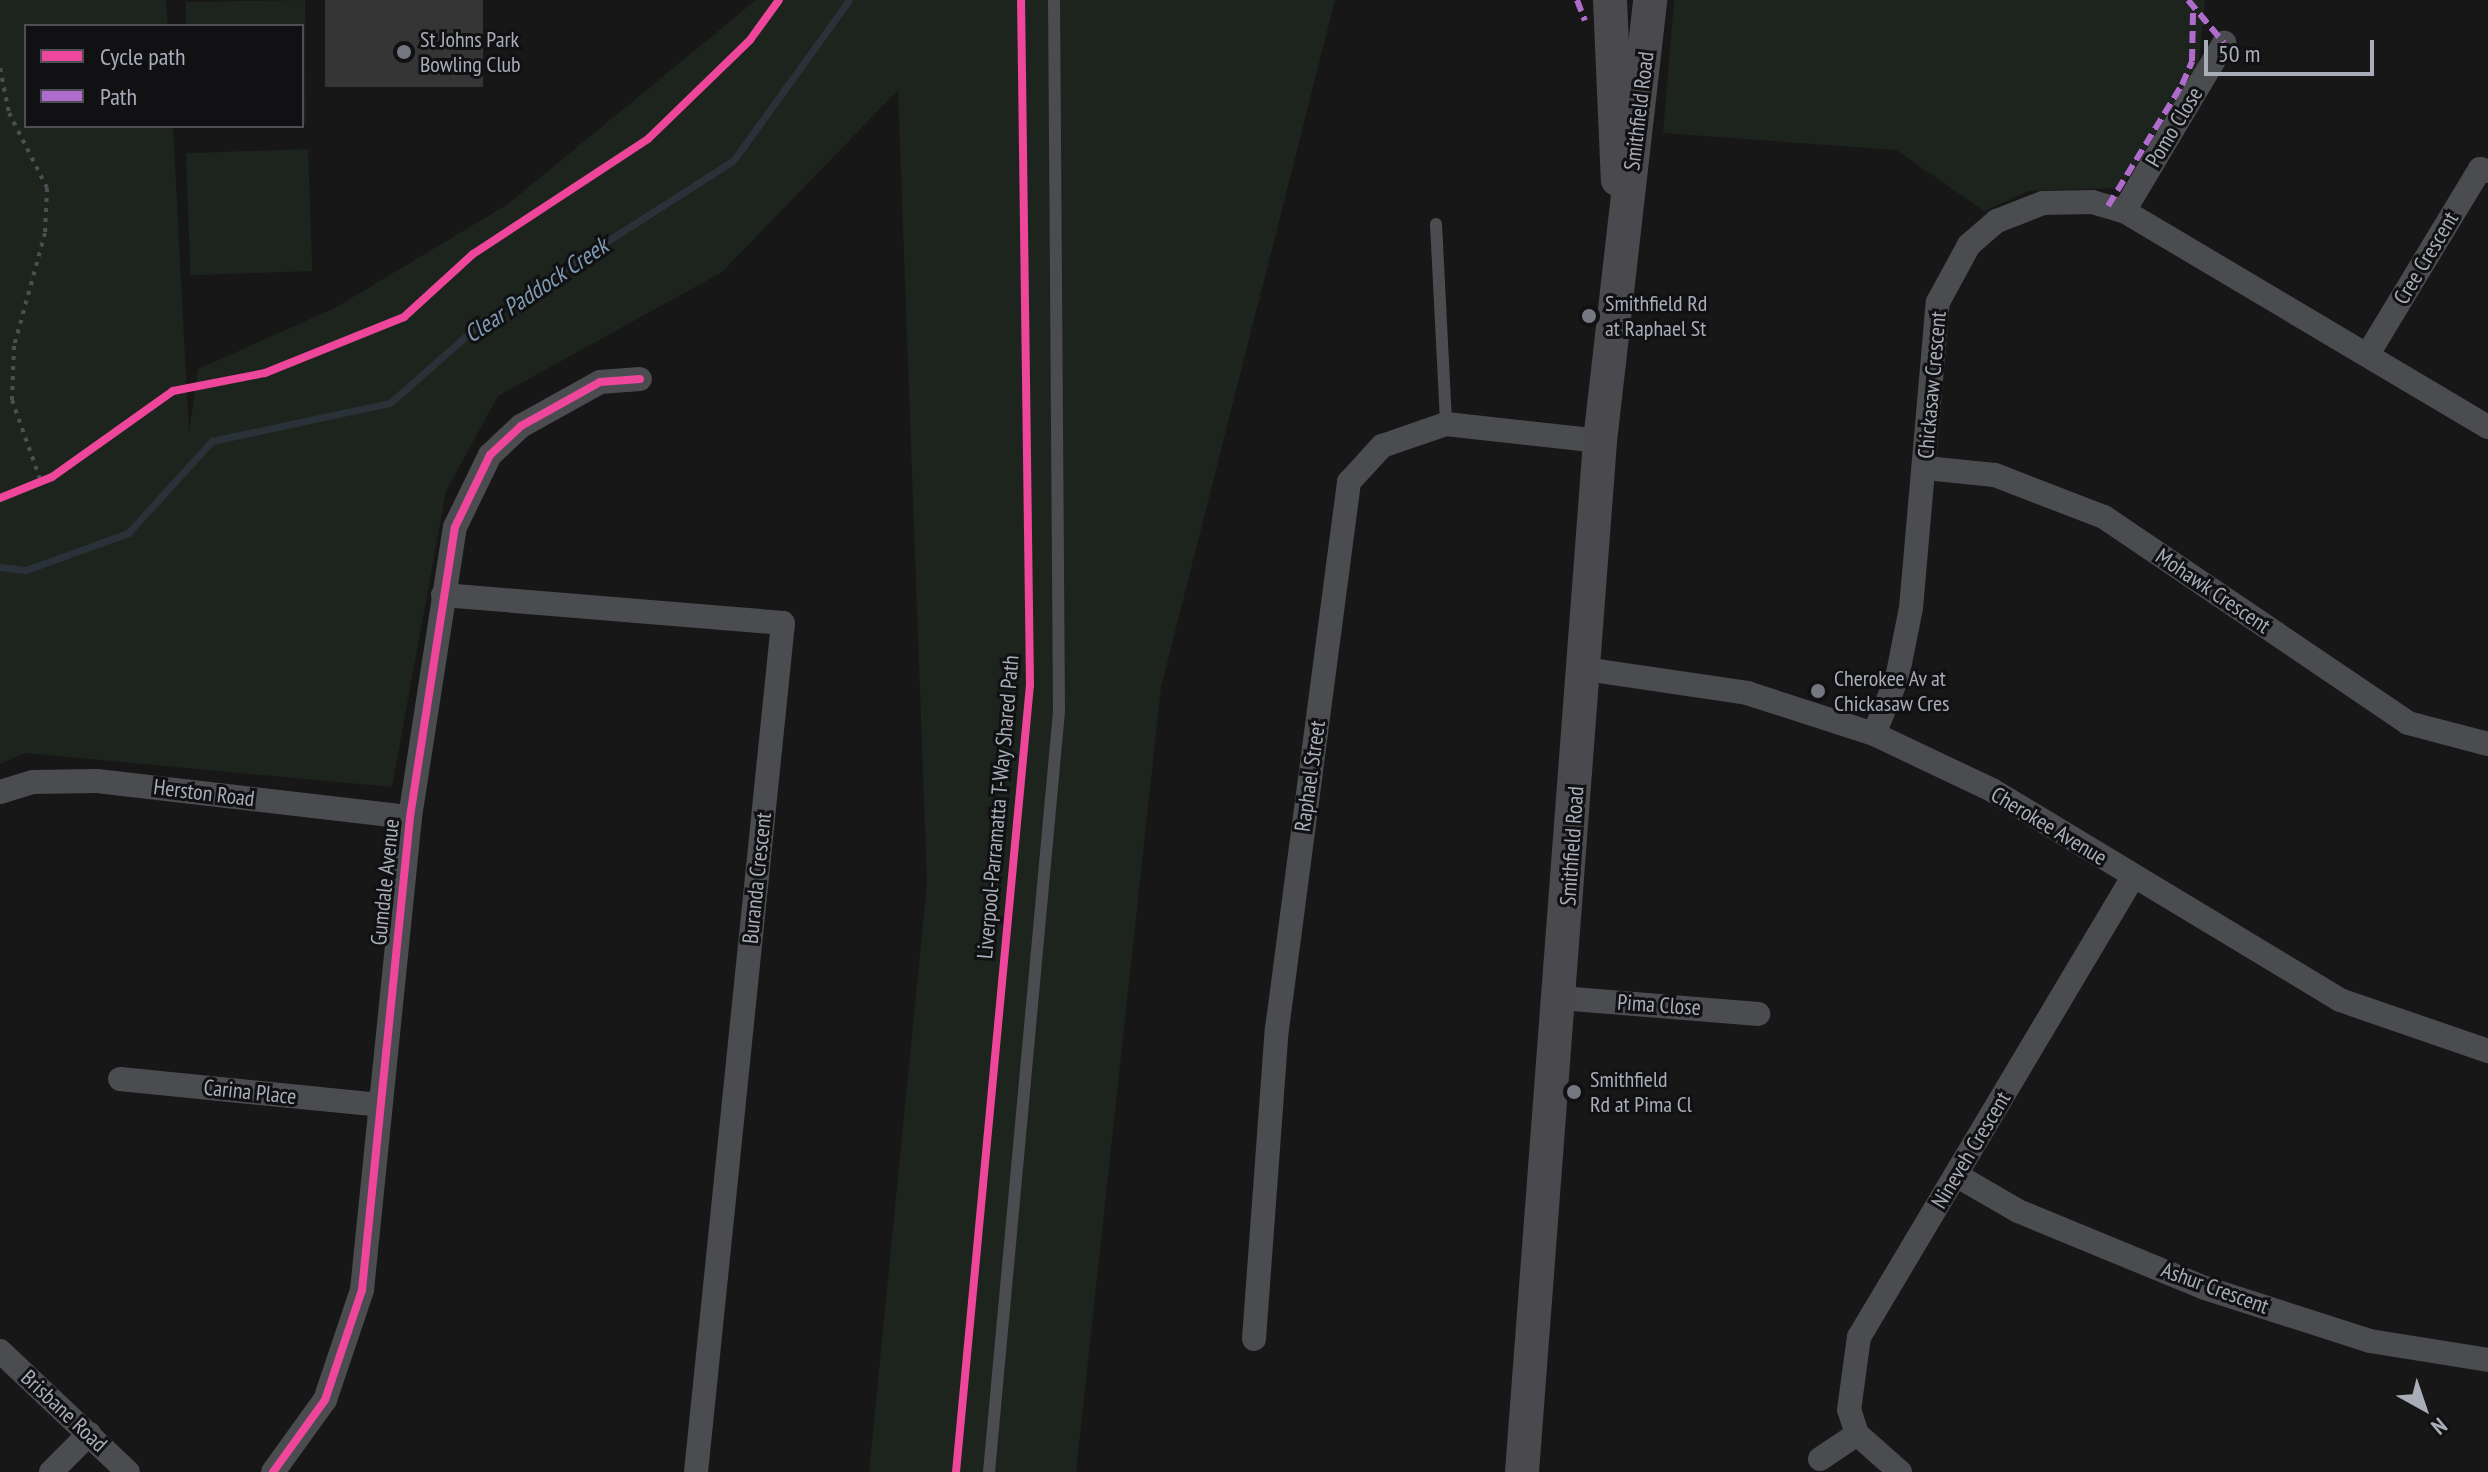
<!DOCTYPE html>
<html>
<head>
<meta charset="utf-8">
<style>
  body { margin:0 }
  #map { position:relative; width:2488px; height:1472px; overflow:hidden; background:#171717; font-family:"PT Sans Narrow",sans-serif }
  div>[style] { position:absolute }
  .green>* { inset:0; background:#1d241e; transform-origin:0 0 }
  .stream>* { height:7px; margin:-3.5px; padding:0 3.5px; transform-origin:3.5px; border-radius:3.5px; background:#2a3239 }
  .building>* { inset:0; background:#353536; transform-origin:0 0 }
  .path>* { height:4px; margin-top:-2px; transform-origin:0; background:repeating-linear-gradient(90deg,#4d4e52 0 4px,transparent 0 10px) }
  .service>* { height:12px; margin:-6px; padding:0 6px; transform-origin:6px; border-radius:6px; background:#4b4c50 }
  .minor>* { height:24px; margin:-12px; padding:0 12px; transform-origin:12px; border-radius:12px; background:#4b4c50 }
  .secondary>* { height:34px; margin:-17px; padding:0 17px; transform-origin:17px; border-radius:17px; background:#4a4a4e }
  .quiet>* { height:6px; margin-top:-3px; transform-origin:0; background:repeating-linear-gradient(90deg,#b06ccc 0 12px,transparent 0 18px) }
  .cycleway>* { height:8px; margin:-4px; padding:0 4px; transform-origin:4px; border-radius:4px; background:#ed469a }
  .dots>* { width:22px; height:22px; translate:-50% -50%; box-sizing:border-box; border:4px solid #111113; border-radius:50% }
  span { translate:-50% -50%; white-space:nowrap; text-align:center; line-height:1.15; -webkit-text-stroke:6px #111113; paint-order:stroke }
  .poi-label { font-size:22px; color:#a8adb8 }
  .left { translate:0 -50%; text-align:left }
  .street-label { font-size:22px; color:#a8adb8 }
  .water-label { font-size:24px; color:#7f9bb3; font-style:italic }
  .legend { position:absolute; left:24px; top:24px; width:280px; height:104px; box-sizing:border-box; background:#111113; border:2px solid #4d4f55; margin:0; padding:10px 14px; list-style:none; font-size:24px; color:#a8adb8 }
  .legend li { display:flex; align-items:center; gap:16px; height:40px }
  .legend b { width:40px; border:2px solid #4d4f55 }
  .north { position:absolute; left:2384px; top:1368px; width:80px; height:80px; -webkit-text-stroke:6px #111113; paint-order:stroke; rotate:140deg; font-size:22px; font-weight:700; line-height:32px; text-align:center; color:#a8adb8 }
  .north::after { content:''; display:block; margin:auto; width:28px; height:36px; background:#a8adb8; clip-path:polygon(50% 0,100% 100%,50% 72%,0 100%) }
  .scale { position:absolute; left:2204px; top:40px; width:170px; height:36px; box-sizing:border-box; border:4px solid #a8adb8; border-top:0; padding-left:10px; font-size:24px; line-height:28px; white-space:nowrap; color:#a8adb8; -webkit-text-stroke:6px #111113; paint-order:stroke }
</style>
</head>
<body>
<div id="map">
  <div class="green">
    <div style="clip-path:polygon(0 0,166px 0,168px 26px,26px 26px,26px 126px,173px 126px,189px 433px,198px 369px,335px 308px,508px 204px,756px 0,1335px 0,1161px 687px,1076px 1472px,869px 1472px,927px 883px,898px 90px,722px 272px,498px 396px,446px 491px,392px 787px,25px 753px,0 764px)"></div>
    <div style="clip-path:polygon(305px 0,306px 123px,302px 123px,302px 26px,186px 26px,186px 2px)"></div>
    <div style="clip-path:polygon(1674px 0,2205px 0,2198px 71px,2121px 188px,2028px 191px,1984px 211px,1896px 150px,1663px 133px)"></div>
    <div style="left:308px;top:149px;width:122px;height:122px;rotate:88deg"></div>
  </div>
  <div class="stream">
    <div style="left:0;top:567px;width:26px;rotate:7deg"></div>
    <div style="left:26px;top:570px;width:109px;rotate:-19.9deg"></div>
    <div style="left:128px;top:533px;width:125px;rotate:-47.6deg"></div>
    <div style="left:212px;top:441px;width:182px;rotate:-12.1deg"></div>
    <div style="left:390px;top:403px;width:125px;rotate:-41.4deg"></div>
    <div style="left:484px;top:320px;width:295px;rotate:-32.6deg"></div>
    <div style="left:733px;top:161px;width:198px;rotate:-54.2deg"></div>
  </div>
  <div class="building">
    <div style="left:325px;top:0;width:158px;height:87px"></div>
  </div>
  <div class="path">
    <div style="left:0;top:68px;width:46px;rotate:78.7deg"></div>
    <div style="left:9px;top:113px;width:84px;rotate:63.1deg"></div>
    <div style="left:47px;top:188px;width:45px;rotate:92.5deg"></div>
    <div style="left:45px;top:233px;width:117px;rotate:105.3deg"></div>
    <div style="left:14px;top:346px;width:54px;rotate:92.1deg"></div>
    <div style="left:12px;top:400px;width:87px;rotate:70.5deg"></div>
  </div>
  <div class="service">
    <div style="left:1436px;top:224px;width:200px;rotate:87.1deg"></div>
    <div style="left:989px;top:1472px;width:763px;rotate:-84.74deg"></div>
    <div style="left:1059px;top:712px;width:712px;rotate:-90.4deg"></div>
  </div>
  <div class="minor">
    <div style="left:2124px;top:211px;width:196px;rotate:-59.2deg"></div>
    <div style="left:2368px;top:354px;width:216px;rotate:-58.8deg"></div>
    <div style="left:2480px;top:169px;width:8px;rotate:14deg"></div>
    <div style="left:1926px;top:468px;width:69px;rotate:5.8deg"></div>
    <div style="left:1995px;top:475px;width:117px;rotate:21.1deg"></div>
    <div style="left:2104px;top:517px;width:367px;rotate:34.1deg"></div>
    <div style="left:2408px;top:723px;width:83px;rotate:14.7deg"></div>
    <div style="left:443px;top:595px;width:341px;rotate:4.7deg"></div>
    <div style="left:783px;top:623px;width:853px;rotate:95.85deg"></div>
    <div style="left:1585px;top:669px;width:164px;rotate:8.4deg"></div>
    <div style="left:1747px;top:693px;width:133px;rotate:17.9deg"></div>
    <div style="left:1874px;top:734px;width:131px;rotate:25.4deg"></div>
    <div style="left:1992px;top:790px;width:406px;rotate:31.1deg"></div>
    <div style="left:2340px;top:1000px;width:157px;rotate:19deg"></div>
    <div style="left:1874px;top:734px;width:61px;rotate:-67.7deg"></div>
    <div style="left:1897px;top:678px;width:71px;rotate:-78.7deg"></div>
    <div style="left:1911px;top:608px;width:307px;rotate:-85deg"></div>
    <div style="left:1938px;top:302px;width:65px;rotate:-61.5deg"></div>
    <div style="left:1969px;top:245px;width:37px;rotate:-41deg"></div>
    <div style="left:1997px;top:221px;width:49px;rotate:-21.4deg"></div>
    <div style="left:2043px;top:203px;width:49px;rotate:-1.2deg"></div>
    <div style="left:2092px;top:202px;width:33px;rotate:16deg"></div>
    <div style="left:2124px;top:211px;width:423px;rotate:30.7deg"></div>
    <div style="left:0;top:792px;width:34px;rotate:-17deg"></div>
    <div style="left:33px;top:782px;width:64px;rotate:-0.9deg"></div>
    <div style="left:97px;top:781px;width:315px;rotate:6.6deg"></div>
    <div style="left:1560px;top:998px;width:199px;rotate:4.6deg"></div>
    <div style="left:120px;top:1079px;width:261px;rotate:5.7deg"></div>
    <div style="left:1956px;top:1175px;width:72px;rotate:30.1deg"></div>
    <div style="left:2018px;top:1211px;width:202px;rotate:22.4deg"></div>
    <div style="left:2205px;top:1288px;width:173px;rotate:17.8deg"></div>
    <div style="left:2370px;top:1341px;width:120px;rotate:9.1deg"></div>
    <div style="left:1254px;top:1339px;width:311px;rotate:-85.8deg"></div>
    <div style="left:1277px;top:1029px;width:552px;rotate:-82.5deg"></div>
    <div style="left:1349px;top:482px;width:49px;rotate:-47.5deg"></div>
    <div style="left:1382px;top:446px;width:68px;rotate:-19deg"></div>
    <div style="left:1446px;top:424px;width:155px;rotate:6.3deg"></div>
    <div style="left:0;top:1351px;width:176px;rotate:43.4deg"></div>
    <div style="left:1820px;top:1459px;width:45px;rotate:-34deg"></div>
    <div style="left:51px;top:1472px;width:54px;rotate:-45deg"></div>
    <div style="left:273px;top:1472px;width:89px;rotate:-54.2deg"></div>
    <div style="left:325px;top:1400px;width:116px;rotate:-71.4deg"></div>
    <div style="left:362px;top:1290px;width:475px;rotate:-84.2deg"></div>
    <div style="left:410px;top:817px;width:293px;rotate:-81.2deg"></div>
    <div style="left:455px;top:527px;width:80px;rotate:-64.1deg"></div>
    <div style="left:490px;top:455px;width:42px;rotate:-43.1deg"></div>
    <div style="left:521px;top:426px;width:90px;rotate:-29.1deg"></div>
    <div style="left:600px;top:382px;width:40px;rotate:-4.3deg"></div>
    <div style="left:1900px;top:1472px;width:57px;rotate:-138.5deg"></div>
    <div style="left:1857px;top:1434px;width:25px;rotate:-108deg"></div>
    <div style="left:1849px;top:1410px;width:74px;rotate:-82.2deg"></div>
    <div style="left:1859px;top:1337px;width:535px;rotate:-59.22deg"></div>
  </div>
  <div class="secondary">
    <div style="left:1610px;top:0;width:180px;rotate:87.5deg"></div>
    <div style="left:1522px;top:1472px;width:1034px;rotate:-85.67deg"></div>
    <div style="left:1600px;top:441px;width:444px;rotate:-83.5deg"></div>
  </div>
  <div class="quiet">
    <div style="left:1577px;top:0;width:22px;rotate:69deg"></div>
    <div style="left:2188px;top:0;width:56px;rotate:50.1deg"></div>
    <div style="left:2108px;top:206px;width:142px;rotate:-58.6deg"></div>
    <div style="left:2182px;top:85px;width:26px;rotate:-67deg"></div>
    <div style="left:2192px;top:61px;width:48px;rotate:-88.8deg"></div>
  </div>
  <div class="cycleway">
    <div style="left:0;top:498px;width:56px;rotate:-22deg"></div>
    <div style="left:52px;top:477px;width:148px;rotate:-35.4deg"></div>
    <div style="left:173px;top:391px;width:94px;rotate:-11.1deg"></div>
    <div style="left:265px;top:373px;width:150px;rotate:-21.9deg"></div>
    <div style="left:404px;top:317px;width:93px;rotate:-42.4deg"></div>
    <div style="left:473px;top:254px;width:209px;rotate:-33.3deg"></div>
    <div style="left:648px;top:139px;width:142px;rotate:-44.1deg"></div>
    <div style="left:750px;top:40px;width:49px;rotate:-54.1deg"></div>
    <div style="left:273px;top:1472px;width:89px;rotate:-54.2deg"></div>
    <div style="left:325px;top:1400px;width:116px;rotate:-71.4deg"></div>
    <div style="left:362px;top:1290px;width:475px;rotate:-84.2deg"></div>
    <div style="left:410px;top:817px;width:293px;rotate:-81.2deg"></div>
    <div style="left:455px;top:527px;width:80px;rotate:-64.1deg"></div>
    <div style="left:490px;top:455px;width:42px;rotate:-43.1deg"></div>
    <div style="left:521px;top:426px;width:90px;rotate:-29.1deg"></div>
    <div style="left:600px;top:382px;width:40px;rotate:-4.3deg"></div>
    <div style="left:956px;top:1472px;width:790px;rotate:-84.63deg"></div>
    <div style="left:1030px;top:685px;width:685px;rotate:-90.75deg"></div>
  </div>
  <div class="dots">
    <div style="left:404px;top:52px;background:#757880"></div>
    <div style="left:1589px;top:316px;background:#757880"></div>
    <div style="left:1818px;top:691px;background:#757880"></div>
    <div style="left:1574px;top:1092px;background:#757880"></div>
  </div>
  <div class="poi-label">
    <span class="left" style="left:420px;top:52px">St Johns Park<br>Bowling Club</span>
    <span class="left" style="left:1605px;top:316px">Smithfield Rd<br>at Raphael St</span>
    <span class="left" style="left:1834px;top:691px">Cherokee Av at<br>Chickasaw Cres</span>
    <span class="left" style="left:1590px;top:1092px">Smithfield<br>Rd at Pima Cl</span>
  </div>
  <div class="street-label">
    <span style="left:1639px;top:111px;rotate:-83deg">Smithfield Road</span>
    <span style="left:2174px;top:127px;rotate:-59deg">Pomo Close</span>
    <span style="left:2426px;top:258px;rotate:-59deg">Cree Crescent</span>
    <span style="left:1932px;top:385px;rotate:-85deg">Chickasaw Crescent</span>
    <span style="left:2213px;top:591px;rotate:34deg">Mohawk Crescent</span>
    <span style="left:1310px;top:776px;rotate:-82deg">Raphael Street</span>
    <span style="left:204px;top:793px;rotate:7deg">Herston Road</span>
    <span style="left:998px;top:807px;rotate:-85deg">Liverpool-Parramatta T-Way Shared Path</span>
    <span style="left:2049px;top:826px;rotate:31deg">Cherokee Avenue</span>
    <span style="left:1572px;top:846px;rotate:-86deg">Smithfield Road</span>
    <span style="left:757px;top:878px;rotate:-84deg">Buranda Crescent</span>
    <span style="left:385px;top:882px;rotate:-84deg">Gumdale Avenue</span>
    <span style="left:1659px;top:1005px;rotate:4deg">Pima Close</span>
    <span style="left:250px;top:1092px;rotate:6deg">Carina Place</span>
    <span style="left:1971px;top:1150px;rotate:-59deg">Nineveh Crescent</span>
    <span style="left:2215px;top:1288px;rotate:20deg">Ashur Crescent</span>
    <span style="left:64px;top:1411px;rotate:43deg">Brisbane Road</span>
  </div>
  <div class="water-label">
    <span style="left:536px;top:290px;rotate:-34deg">Clear Paddock Creek</span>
  </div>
  <ul class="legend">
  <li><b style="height:10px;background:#ed469a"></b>Cycle path</li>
  <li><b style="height:10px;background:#b06ccc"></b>Path</li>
  </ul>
  <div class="north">N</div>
  <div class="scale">50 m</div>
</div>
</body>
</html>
